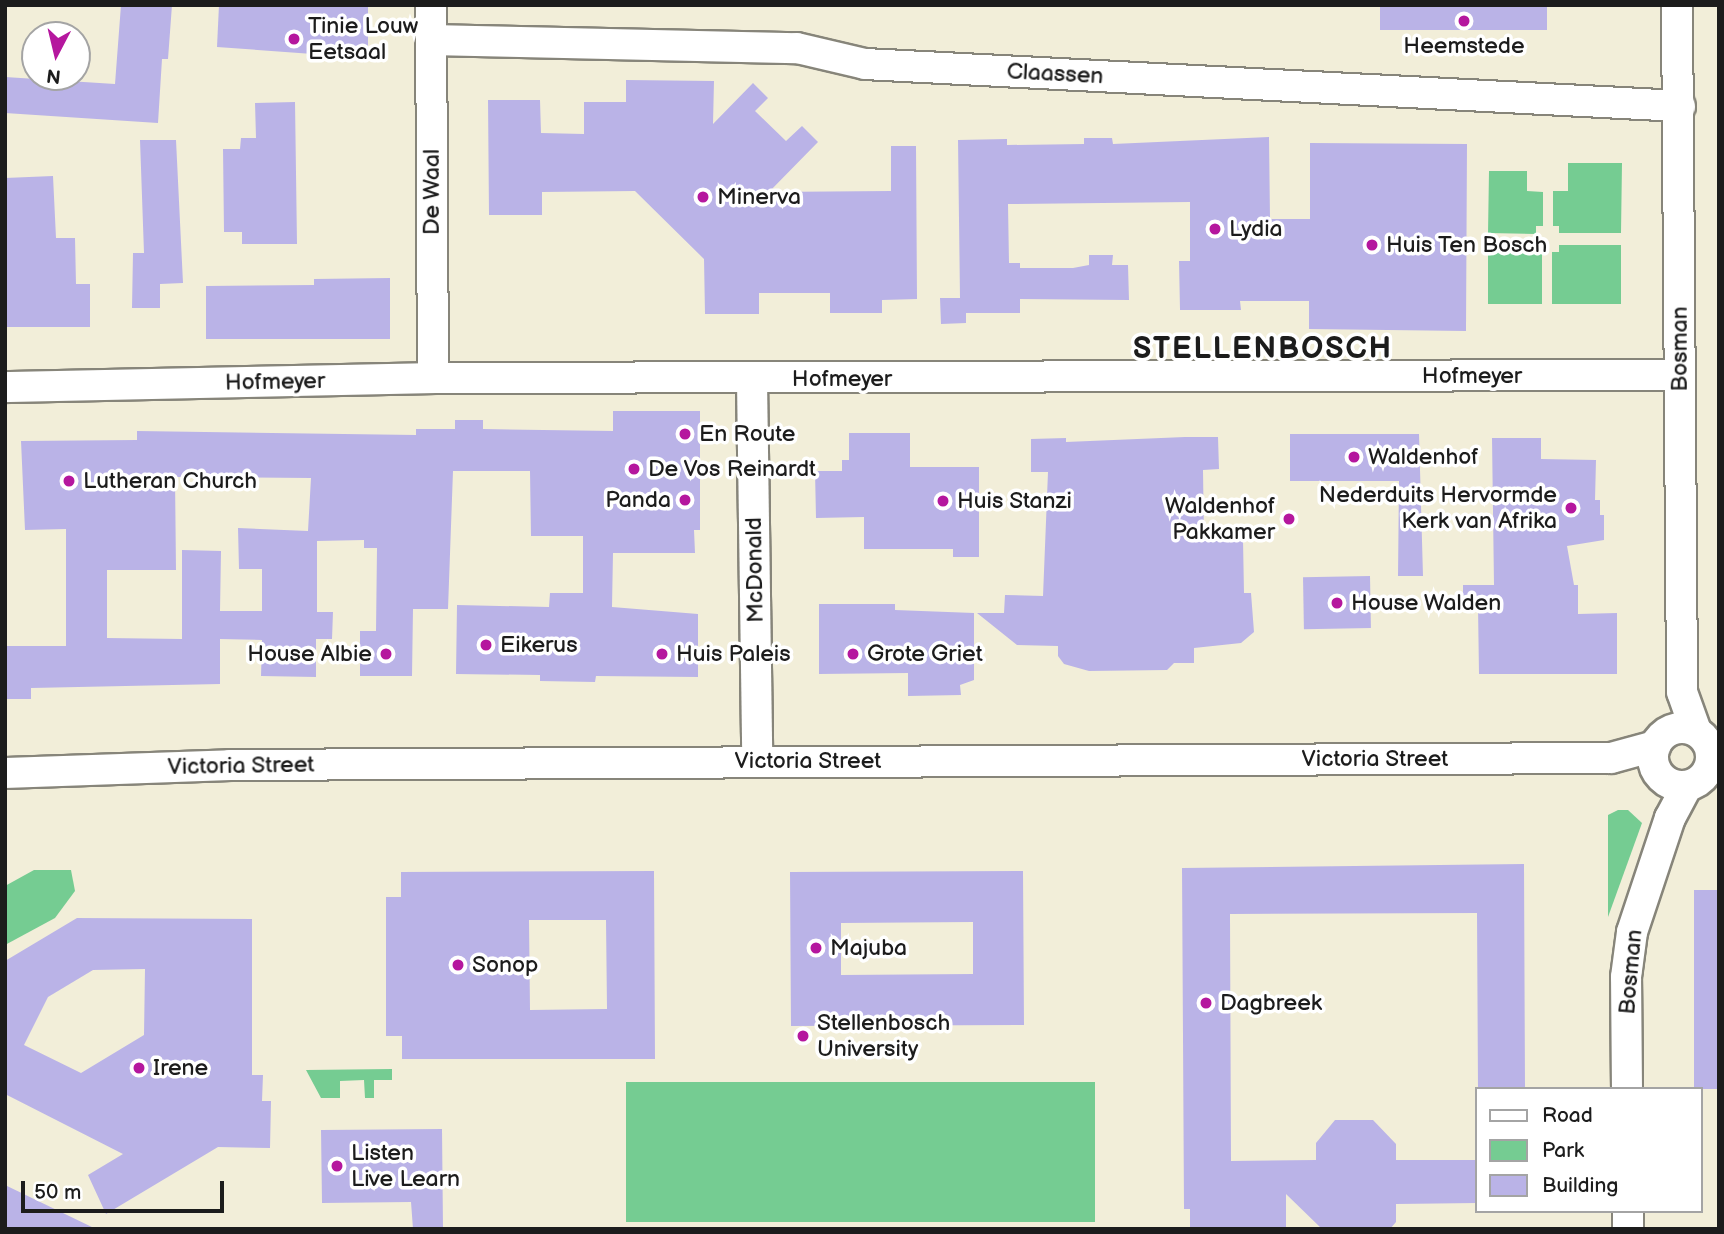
<!DOCTYPE html>
<html>
<head>
<meta charset="utf-8">
<style>
  body { margin:0 }
  #map { position:relative; width:1724px; height:1234px; overflow:hidden; background:#f2eed9; font-family:"Balsamiq Sans",sans-serif }
  div>[style] { position:absolute }
  .green>* { inset:0; background:#75cc92; transform-origin:0 0 }
  .building>* { inset:0; background:#bab3e7; transform-origin:0 0 }
  .roads { filter:drop-shadow(2px 0 #87857a) drop-shadow(-2px 0 #87857a) drop-shadow(0 2px #87857a) drop-shadow(0 -2px #87857a) }
  .street>* { height:30px; margin:-15px; padding:0 15px; transform-origin:15px; border-radius:15px; background:#fff }
  .street>.ring { margin:-15px; padding:0; box-sizing:content-box; background:none; border:30px solid #fff; border-radius:50% }
  .dots>* { width:19px; height:19px; translate:-50% -50%; box-sizing:border-box; border:4px solid #fff; border-radius:50% }
  span { translate:-50% -50%; white-space:nowrap; text-align:center; line-height:1.15; -webkit-text-stroke:7px #fff; paint-order:stroke }
  .poi-label { font-size:23px; color:#1c1c1c }
  .left { translate:0 -50%; text-align:left }
  .right { translate:-100% -50%; text-align:right }
  .street-label { font-size:23px; color:#1c1c1c }
  .district-label { font-size:30px; color:#1c1c1c; font-weight:700; letter-spacing:2px }
  .frame { position:absolute; inset:0; border:7px solid #1c1c1c; pointer-events:none }
  .legend { position:absolute; left:1475px; top:1087px; width:228px; height:126px; box-sizing:border-box; background:#fff; border:2px solid #a4a4a4; margin:0; padding:9px 12px; list-style:none; font-size:21px; color:#1c1c1c }
  .legend li { display:flex; align-items:center; gap:14px; height:35px }
  .legend b { width:35px; border:2px solid #a4a4a4 }
  .north { position:absolute; left:21px; top:21px; width:70px; height:70px; box-sizing:border-box; background:#fff; border:2px solid #a4a4a4; border-radius:50%; rotate:187deg; font-size:19px; font-weight:700; line-height:28px; text-align:center; color:#1c1c1c }
  .north::after { content:''; display:block; margin:auto; width:24px; height:32px; background:#b5179e; clip-path:polygon(50% 0,100% 100%,50% 72%,0 100%) }
  .scale { position:absolute; left:21px; top:1181px; width:203px; height:32px; box-sizing:border-box; border:4px solid #1c1c1c; border-top:0; padding-left:9px; font-size:21px; line-height:24px; white-space:nowrap; color:#1c1c1c; -webkit-text-stroke:5px #fff; paint-order:stroke }
</style>
</head>
<body>
<div id="map">
  <div class="green">
    <div style="clip-path:polygon(1568px 163px,1622px 163px,1621px 233px,1559px 233px,1559px 226px,1553px 226px,1553px 191px,1568px 191px)"></div>
    <div style="clip-path:polygon(1489px 171px,1527px 171px,1527px 191px,1543px 192px,1543px 226px,1536px 226px,1536px 234px,1488px 233px)"></div>
    <div style="clip-path:polygon(1559px 245px,1621px 245px,1621px 304px,1552px 304px,1552px 252px,1559px 252px)"></div>
    <div style="clip-path:polygon(1488px 246px,1536px 247px,1536px 252px,1542px 252px,1542px 304px,1488px 304px)"></div>
    <div style="clip-path:polygon(1618px 810px,1628px 810px,1642px 823px,1608px 917px,1608px 815px)"></div>
    <div style="clip-path:polygon(34px 870px,71px 870px,75px 891px,55px 918px,5px 945px,5px 886px)"></div>
    <div style="clip-path:polygon(392px 1069px,392px 1080px,374px 1080px,374px 1098px,365px 1098px,364px 1080px,340px 1081px,340px 1098px,321px 1098px,306px 1070px)"></div>
    <div style="left:1095px;top:1082px;width:140px;height:469px;rotate:90deg"></div>
  </div>
  <div class="building">
    <div style="clip-path:polygon(121px 5px,172px 5px,168px 59px,162px 59px,158px 123px,5px 113px,5px 77px,115px 84px)"></div>
    <div style="clip-path:polygon(219px 5px,368px 5px,368px 58px,217px 47px)"></div>
    <div style="left:1380px;top:5px;width:167px;height:25px"></div>
    <div style="clip-path:polygon(626px 80px,714px 81px,713px 124px,753px 83px,768px 98px,755px 111px,786px 141px,802px 126px,818px 142px,769px 192px,891px 191px,891px 146px,916px 146px,917px 299px,882px 300px,882px 313px,830px 313px,830px 293px,759px 293px,759px 314px,705px 314px,704px 259px,635px 191px,542px 192px,542px 215px,489px 215px,488px 100px,540px 100px,541px 133px,584px 134px,584px 102px,626px 102px)"></div>
    <div style="clip-path:polygon(295px 102px,297px 244px,242px 244px,242px 232px,224px 232px,223px 149px,240px 149px,241px 138px,256px 138px,255px 103px)"></div>
    <div style="clip-path:polygon(1269px 137px,1270px 219px,1310px 219px,1310px 143px,1467px 144px,1466px 331px,1309px 329px,1309px 301px,1240px 301px,1241px 310px,1180px 310px,1179px 261px,1190px 261px,1190px 202px,1008px 204px,1009px 263px,1020px 263px,1020px 268px,1073px 268px,1089px 265px,1089px 255px,1113px 255px,1112px 265px,1128px 265px,1129px 300px,1020px 299px,1020px 313px,966px 313px,966px 323px,941px 324px,940px 298px,960px 298px,958px 140px,1007px 139px,1007px 145px,1084px 144px,1084px 138px,1112px 138px,1113px 144px)"></div>
    <div style="clip-path:polygon(140px 140px,176px 140px,183px 283px,160px 284px,160px 308px,132px 308px,133px 253px,144px 253px)"></div>
    <div style="clip-path:polygon(53px 176px,56px 238px,75px 238px,76px 284px,90px 284px,90px 327px,5px 327px,5px 178px)"></div>
    <div style="clip-path:polygon(390px 278px,390px 339px,206px 339px,206px 286px,314px 285px,314px 279px)"></div>
    <div style="clip-path:polygon(evenodd,613px 411px,700px 411px,700px 530px,694px 530px,695px 553px,613px 553px,612px 607px,698px 614px,698px 677px,596px 676px,595px 682px,540px 681px,540px 675px,456px 674px,457px 605px,549px 607px,550px 593px,583px 593px,583px 536px,531px 536px,530px 471px,453px 471px,448px 609px,413px 609px,412px 676px,360px 676px,360px 631px,376px 631px,377px 548px,364px 548px,364px 540px,317px 541px,317px 612px,333px 612px,332px 639px,316px 639px,316px 677px,261px 676px,262px 640px,220px 639px,220px 684px,31px 688px,31px 699px,5px 699px,5px 646px,66px 646px,66px 529px,25px 530px,21px 441px,137px 440px,137px 431px,416px 435px,416px 429px,455px 429px,455px 420px,483px 420px,483px 429px,613px 431px,613px 411px,175px 477px,311px 478px,308px 531px,238px 528px,239px 569px,262px 569px,262px 611px,220px 611px,221px 551px,182px 550px,182px 639px,107px 638px,107px 570px,176px 570px,175px 477px)"></div>
    <div style="clip-path:polygon(849px 433px,910px 433px,910px 467px,979px 467px,979px 557px,953px 557px,953px 549px,864px 549px,864px 517px,816px 518px,815px 471px,842px 471px,842px 460px,849px 460px)"></div>
    <div style="clip-path:polygon(1290px 434px,1419px 434px,1423px 576px,1398px 576px,1399px 481px,1290px 481px)"></div>
    <div style="clip-path:polygon(1185px 437px,1218px 437px,1219px 469px,1203px 470px,1204px 541px,1243px 540px,1244px 593px,1251px 593px,1254px 632px,1241px 643px,1194px 648px,1194px 663px,1174px 663px,1167px 670px,1089px 671px,1064px 664px,1058px 656px,1058px 646px,1017px 645px,977px 613px,1004px 613px,1005px 595px,1043px 596px,1048px 472px,1031px 472px,1031px 439px,1066px 438px,1066px 442px)"></div>
    <div style="clip-path:polygon(1492px 438px,1541px 438px,1541px 459px,1596px 460px,1595px 500px,1600px 500px,1600px 515px,1604px 515px,1604px 540px,1567px 546px,1574px 585px,1578px 585px,1578px 614px,1617px 613px,1617px 674px,1479px 674px,1478px 607px,1463px 607px,1463px 585px,1494px 585px)"></div>
    <div style="left:1370px;top:576px;width:52px;height:67px;rotate:89deg"></div>
    <div style="clip-path:polygon(819px 604px,895px 604px,895px 610px,974px 613px,974px 680px,960px 685px,961px 695px,908px 696px,908px 673px,819px 674px)"></div>
    <div style="clip-path:polygon(1524px 864px,1525px 1089px,1478px 1089px,1477px 913px,1230px 914px,1231px 1161px,1316px 1160px,1316px 1143px,1335px 1120px,1373px 1120px,1396px 1144px,1396px 1160px,1477px 1160px,1477px 1203px,1396px 1204px,1396px 1222px,1390px 1229px,1322px 1229px,1286px 1194px,1286px 1229px,1190px 1229px,1190px 1209px,1184px 1209px,1182px 868px)"></div>
    <div style="clip-path:polygon(evenodd,654px 871px,655px 1059px,402px 1059px,402px 1036px,386px 1036px,386px 897px,401px 897px,401px 872px,654px 871px,529px 920px,606px 920px,607px 1009px,530px 1010px,529px 920px)"></div>
    <div style="clip-path:polygon(evenodd,1023px 871px,1024px 1025px,791px 1026px,790px 872px,1023px 871px,973px 922px,973px 974px,841px 975px,841px 923px,973px 922px)"></div>
    <div style="left:1694px;top:890px;width:25px;height:199px"></div>
    <div style="clip-path:polygon(evenodd,77px 918px,252px 919px,252px 1075px,263px 1075px,262px 1101px,271px 1101px,270px 1148px,218px 1147px,106px 1214px,88px 1175px,123px 1154px,5px 1094px,5px 961px,77px 918px,145px 969px,144px 1035px,81px 1073px,24px 1045px,48px 997px,93px 970px,145px 969px)"></div>
    <div style="clip-path:polygon(442px 1129px,443px 1229px,413px 1229px,411px 1202px,322px 1203px,321px 1130px)"></div>
    <div style="clip-path:polygon(5px 1185px,96px 1229px,5px 1229px)"></div>
  </div>
  <div class="roads">
    <div class="street">
      <div style="left:431px;top:5px;width:373px;rotate:89.7deg"></div>
      <div style="left:1677px;top:5px;width:687px;rotate:89.58deg"></div>
      <div style="left:1682px;top:692px;width:41px;rotate:70.3deg"></div>
      <div style="left:431px;top:40px;width:366px;rotate:1.3deg"></div>
      <div style="left:797px;top:48px;width:70px;rotate:13.2deg"></div>
      <div style="left:865px;top:64px;width:816px;rotate:2.95deg"></div>
      <div style="left:752px;top:380px;width:380px;rotate:89.2deg"></div>
      <div style="left:5px;top:387px;width:428px;rotate:-1.2deg"></div>
      <div style="left:433px;top:378px;width:1246px;rotate:-0.14deg"></div>
      <div class="ring" style="left:1653px;top:728px;width:28px;height:28px"></div>
      <div style="left:5px;top:773px;width:225px;rotate:-2deg"></div>
      <div style="left:230px;top:765px;width:1381px;rotate:-0.29deg"></div>
      <div style="left:1611px;top:758px;width:46px;rotate:-15.3deg"></div>
      <div style="left:1627px;top:1089px;width:112px;rotate:-90.5deg"></div>
      <div style="left:1626px;top:977px;width:45px;rotate:-82.4deg"></div>
      <div style="left:1632px;top:932px;width:120px;rotate:-71.6deg"></div>
      <div style="left:1670px;top:818px;width:36px;rotate:-62deg"></div>
      <div style="left:1628px;top:1211px;width:18px;rotate:90deg"></div>
    </div>
  </div>
  <div class="dots">
    <div style="left:1464px;top:21px;background:#b5179e"></div>
    <div style="left:294px;top:39px;background:#b5179e"></div>
    <div style="left:703px;top:197px;background:#b5179e"></div>
    <div style="left:1215px;top:229px;background:#b5179e"></div>
    <div style="left:1372px;top:245px;background:#b5179e"></div>
    <div style="left:685px;top:434px;background:#b5179e"></div>
    <div style="left:1354px;top:457px;background:#b5179e"></div>
    <div style="left:634px;top:469px;background:#b5179e"></div>
    <div style="left:69px;top:481px;background:#b5179e"></div>
    <div style="left:685px;top:500px;background:#b5179e"></div>
    <div style="left:943px;top:501px;background:#b5179e"></div>
    <div style="left:1571px;top:508px;background:#b5179e"></div>
    <div style="left:1289px;top:519px;background:#b5179e"></div>
    <div style="left:1337px;top:603px;background:#b5179e"></div>
    <div style="left:486px;top:645px;background:#b5179e"></div>
    <div style="left:386px;top:654px;background:#b5179e"></div>
    <div style="left:662px;top:654px;background:#b5179e"></div>
    <div style="left:853px;top:654px;background:#b5179e"></div>
    <div style="left:816px;top:948px;background:#b5179e"></div>
    <div style="left:458px;top:965px;background:#b5179e"></div>
    <div style="left:1206px;top:1003px;background:#b5179e"></div>
    <div style="left:803px;top:1036px;background:#b5179e"></div>
    <div style="left:139px;top:1068px;background:#b5179e"></div>
    <div style="left:337px;top:1166px;background:#b5179e"></div>
  </div>
  <div class="poi-label">
    <span class="left" style="left:308px;top:39px">Tinie Louw<br>Eetsaal</span>
    <span style="left:1464px;top:46px">Heemstede</span>
    <span class="left" style="left:717px;top:197px">Minerva</span>
    <span class="left" style="left:1229px;top:229px">Lydia</span>
    <span class="left" style="left:1386px;top:245px">Huis Ten Bosch</span>
    <span class="left" style="left:699px;top:434px">En Route</span>
    <span class="left" style="left:1368px;top:457px">Waldenhof</span>
    <span class="left" style="left:648px;top:469px">De Vos Reinardt</span>
    <span class="left" style="left:83px;top:481px">Lutheran Church</span>
    <span class="right" style="left:1557px;top:508px">Nederduits Hervormde<br>Kerk van Afrika</span>
    <span class="right" style="left:671px;top:500px">Panda</span>
    <span class="left" style="left:957px;top:501px">Huis Stanzi</span>
    <span class="right" style="left:1275px;top:519px">Waldenhof<br>Pakkamer</span>
    <span class="left" style="left:1351px;top:603px">House Walden</span>
    <span class="left" style="left:500px;top:645px">Eikerus</span>
    <span class="right" style="left:372px;top:654px">House Albie</span>
    <span class="left" style="left:676px;top:654px">Huis Paleis</span>
    <span class="left" style="left:867px;top:654px">Grote Griet</span>
    <span class="left" style="left:830px;top:948px">Majuba</span>
    <span class="left" style="left:472px;top:965px">Sonop</span>
    <span class="left" style="left:1220px;top:1003px">Dagbreek</span>
    <span class="left" style="left:817px;top:1036px">Stellenbosch<br>University</span>
    <span class="left" style="left:153px;top:1068px">Irene</span>
    <span class="left" style="left:351px;top:1166px">Listen<br>Live Learn</span>
  </div>
  <div class="street-label">
    <span style="left:1055px;top:74px;rotate:3deg">Claassen</span>
    <span style="left:432px;top:192px;rotate:-90deg">De Waal</span>
    <span style="left:1680px;top:349px;rotate:-90deg">Bosman</span>
    <span style="left:1472px;top:376px">Hofmeyer</span>
    <span style="left:842px;top:379px">Hofmeyer</span>
    <span style="left:275px;top:382px;rotate:-1deg">Hofmeyer</span>
    <span style="left:755px;top:570px;rotate:-91deg">McDonald</span>
    <span style="left:1375px;top:759px">Victoria Street</span>
    <span style="left:808px;top:761px">Victoria Street</span>
    <span style="left:241px;top:766px;rotate:-1deg">Victoria Street</span>
    <span style="left:1631px;top:972px;rotate:-85deg">Bosman</span>
  </div>
  <div class="district-label">
    <span style="left:1263px;top:349px">STELLENBOSCH</span>
  </div>
  <div class="frame"></div>
  <ul class="legend">
  <li><b style="height:9px;background:#fff"></b>Road</li>
  <li><b style="height:19px;background:#75cc92"></b>Park</li>
  <li><b style="height:19px;background:#bab3e7"></b>Building</li>
  </ul>
  <div class="north">N</div>
  <div class="scale">50 m</div>
</div>
</body>
</html>
